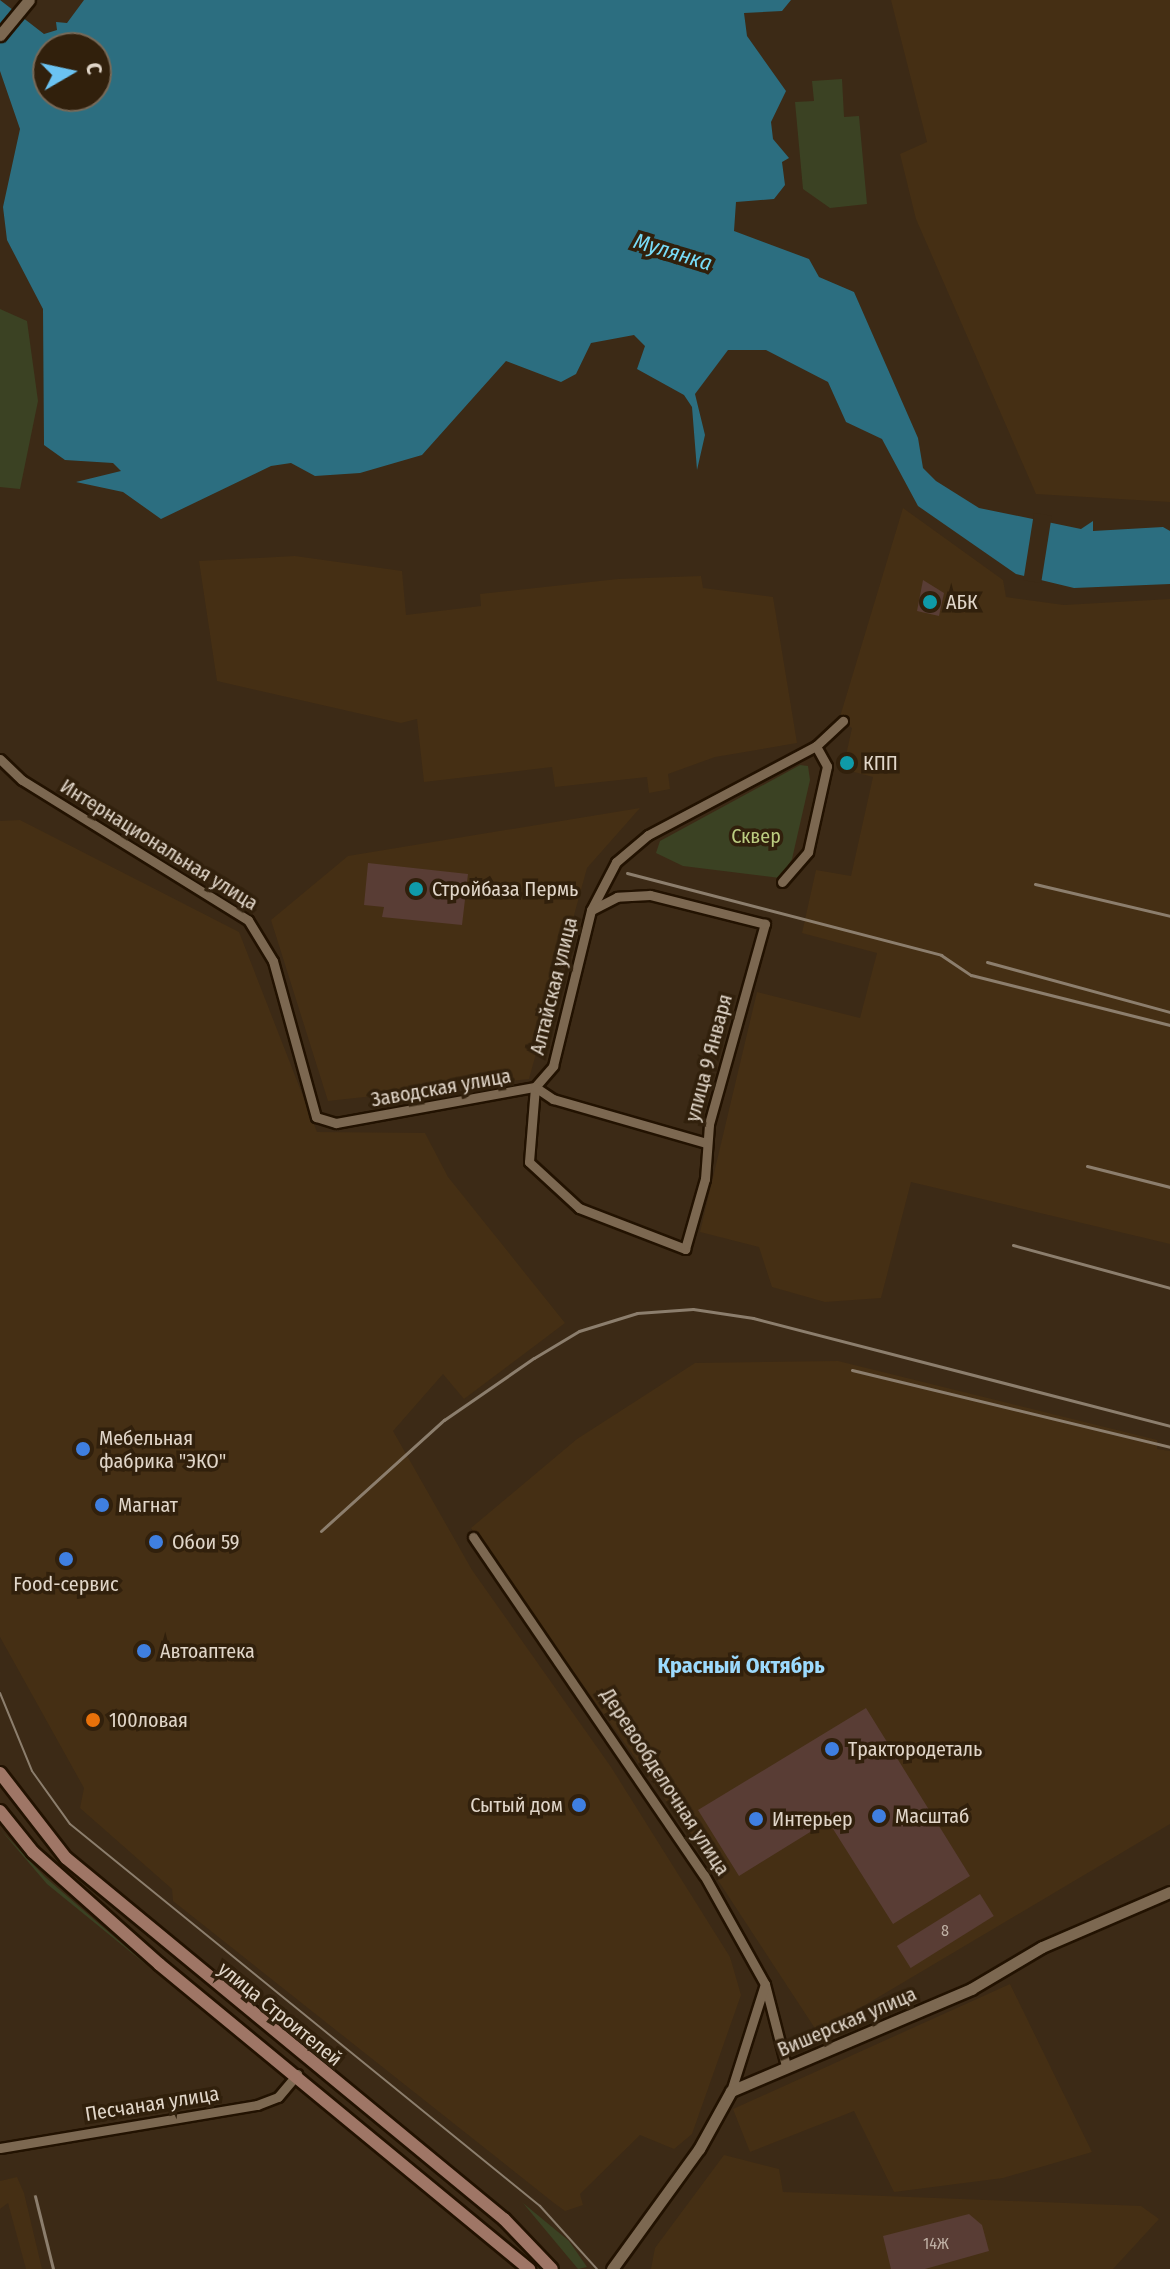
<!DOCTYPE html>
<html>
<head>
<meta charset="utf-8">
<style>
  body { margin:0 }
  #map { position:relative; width:1170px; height:2269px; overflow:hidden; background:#3c2a16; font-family:"Fira Sans Condensed",sans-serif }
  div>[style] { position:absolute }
  .built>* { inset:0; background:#452f14 }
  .green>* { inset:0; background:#3b4223 }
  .water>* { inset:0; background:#2c6e80 }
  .pier>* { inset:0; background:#3c2a16; transform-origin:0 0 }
  .building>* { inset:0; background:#593d35; transform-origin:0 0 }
  .roads { filter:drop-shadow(2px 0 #221201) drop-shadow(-2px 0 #221201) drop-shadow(0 2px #221201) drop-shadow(0 -2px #221201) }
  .minor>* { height:9px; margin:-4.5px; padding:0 4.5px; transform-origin:4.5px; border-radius:4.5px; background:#7c6851 }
  .tertiary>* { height:11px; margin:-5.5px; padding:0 5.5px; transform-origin:5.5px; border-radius:5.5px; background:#7c6851 }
  .secondary>* { height:12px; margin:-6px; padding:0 6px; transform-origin:6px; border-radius:6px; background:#9f7666 }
  .tram>* { height:2px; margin:-1px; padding:0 1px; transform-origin:1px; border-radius:1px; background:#8c7e6d }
  .rail>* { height:3px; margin:-1.5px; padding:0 1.5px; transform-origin:1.5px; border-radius:1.5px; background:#8c7e6d }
  .dots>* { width:22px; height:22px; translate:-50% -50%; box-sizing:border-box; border:4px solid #31200c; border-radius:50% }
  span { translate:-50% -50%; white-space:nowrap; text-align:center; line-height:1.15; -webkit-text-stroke:7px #31200c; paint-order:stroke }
  .number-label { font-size:16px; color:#bfb0a4 }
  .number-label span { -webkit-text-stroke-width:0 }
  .poi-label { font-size:20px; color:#e1d6c9 }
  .left { translate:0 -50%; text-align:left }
  .right { translate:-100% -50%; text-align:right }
  .park-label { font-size:20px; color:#bccd81 }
  .street-label { font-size:20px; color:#e1d6c9 }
  .water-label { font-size:22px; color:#78dcf8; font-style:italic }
  .neighbourhood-label { font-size:22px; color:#9cdafd; font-weight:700 }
  .north { position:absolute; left:32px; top:32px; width:80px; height:80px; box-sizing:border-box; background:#31200c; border:2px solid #776958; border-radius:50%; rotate:81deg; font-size:22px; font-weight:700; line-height:32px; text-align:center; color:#e1d6c9 }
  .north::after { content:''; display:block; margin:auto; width:28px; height:36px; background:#6bc3f2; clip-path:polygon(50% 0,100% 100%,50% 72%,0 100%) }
</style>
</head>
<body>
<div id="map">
  <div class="built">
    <div style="clip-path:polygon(891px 0,1170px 0,1170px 502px,1036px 494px,916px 219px,900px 154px,927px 142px)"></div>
    <div style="clip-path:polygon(903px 508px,1003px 580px,1006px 597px,1064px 605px,1170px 599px,1170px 1244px,911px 1182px,881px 1298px,825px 1302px,772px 1287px,759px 1247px,700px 1232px,757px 992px,860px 1018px,877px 953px,802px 933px,816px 870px,851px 876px,873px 777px,843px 769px,852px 728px,839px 720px)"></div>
    <div style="clip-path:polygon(295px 556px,402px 571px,406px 615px,481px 606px,480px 594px,618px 579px,701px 576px,703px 588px,773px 597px,797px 743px,715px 757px,668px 774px,670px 789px,649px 793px,647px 777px,555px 787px,552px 767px,424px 782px,417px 719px,401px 723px,217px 681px,199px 561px)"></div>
    <div style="clip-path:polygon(640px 808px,587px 868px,529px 1079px,328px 1101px,271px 920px,348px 856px)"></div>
    <div style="clip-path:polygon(20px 820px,239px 932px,317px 1132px,425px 1133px,448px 1177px,565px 1323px,464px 1399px,443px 1374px,393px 1431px,472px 1570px,611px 1767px,730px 1957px,741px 1995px,692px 2134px,674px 2149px,640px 2135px,580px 2194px,583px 2205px,565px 2211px,554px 2203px,173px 1901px,172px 1889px,80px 1808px,84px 1788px,0 1637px,0 821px)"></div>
    <div style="clip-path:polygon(838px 1361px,1157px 1440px,1157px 1449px,1170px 1451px,1170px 1824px,818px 2033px,666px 1801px,471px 1528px,577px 1439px,695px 1363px)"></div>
    <div style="clip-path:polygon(1010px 1984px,1092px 2152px,1003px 2178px,894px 2192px,854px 2111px,750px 2152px,733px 2109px)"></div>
    <div style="clip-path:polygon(724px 2155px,779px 2169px,783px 2192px,1141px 2206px,1159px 2219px,1113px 2269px,651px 2269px,655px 2248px)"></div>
    <div style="clip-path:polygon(17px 2177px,24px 2193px,42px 2269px,26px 2269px,8px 2203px,0 2209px,0 2181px)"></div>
  </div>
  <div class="green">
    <div style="clip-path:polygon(842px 79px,844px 117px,859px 116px,867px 204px,830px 208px,803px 189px,795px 102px,814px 101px,812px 81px)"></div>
    <div style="clip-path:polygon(0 309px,27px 321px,38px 401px,20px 489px,0 487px)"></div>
    <div style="clip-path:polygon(800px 765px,808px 766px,810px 780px,792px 859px,780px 878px,683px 866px,656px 853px,660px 841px)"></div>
    <div style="clip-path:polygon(0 1829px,45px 1877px,149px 1967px,47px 1884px)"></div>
    <div style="clip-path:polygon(523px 2203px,569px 2241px,587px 2267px,578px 2269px)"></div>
  </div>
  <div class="water">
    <div style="clip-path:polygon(evenodd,0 0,44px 34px,57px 30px,56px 22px,67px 23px,84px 0,791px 0,782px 11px,744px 13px,747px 36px,786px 91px,771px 122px,773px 139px,789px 158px,782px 162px,785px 185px,774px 199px,736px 202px,734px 231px,809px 259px,819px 277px,854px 292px,918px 438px,923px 468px,936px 481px,979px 508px,1081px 529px,1093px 521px,1093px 531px,1163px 527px,1170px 531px,1170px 584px,1074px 588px,1016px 574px,918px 506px,882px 439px,846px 422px,828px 382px,766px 350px,728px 350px,695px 394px,705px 435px,697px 470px,692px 407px,684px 395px,637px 369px,645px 346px,634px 335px,591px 343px,576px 374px,561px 382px,506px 361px,422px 455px,360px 473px,315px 476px,291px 463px,271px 466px,161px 519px,123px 492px,76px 482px,121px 471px,113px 463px,65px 460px,44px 445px,43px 309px,7px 240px,3px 207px,20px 129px,0 71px,0 0,48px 48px,96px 48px,96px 96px,48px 96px,48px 48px)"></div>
  </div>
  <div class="pier">
    <div style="left:1034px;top:513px;width:18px;height:68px;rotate:9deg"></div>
  </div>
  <div class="building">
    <div style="clip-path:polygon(923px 580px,944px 593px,939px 616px,917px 611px)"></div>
    <div style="clip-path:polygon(368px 863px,468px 874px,462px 925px,382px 917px,384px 907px,364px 905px)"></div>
    <div style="clip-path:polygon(866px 1708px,970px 1876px,893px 1924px,828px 1821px,739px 1876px,698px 1810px)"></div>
    <div style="left:980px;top:1894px;width:26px;height:98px;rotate:58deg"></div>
    <div style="clip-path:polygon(969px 2214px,982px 2225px,989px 2251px,925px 2269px,891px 2269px,883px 2236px)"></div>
  </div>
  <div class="roads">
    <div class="minor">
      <div style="left:0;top:759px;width:30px;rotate:44deg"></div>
      <div style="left:22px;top:780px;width:266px;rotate:31.8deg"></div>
      <div style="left:248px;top:920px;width:48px;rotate:58.6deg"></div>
      <div style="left:273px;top:961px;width:162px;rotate:74.6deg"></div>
      <div style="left:316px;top:1117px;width:21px;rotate:17deg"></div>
      <div style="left:336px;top:1123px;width:202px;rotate:-10.3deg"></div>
      <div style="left:535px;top:1087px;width:28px;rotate:-49deg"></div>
      <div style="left:553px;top:1066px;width:161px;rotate:-76.3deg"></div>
      <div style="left:591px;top:910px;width:54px;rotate:-62.5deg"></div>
      <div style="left:616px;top:862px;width:42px;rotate:-40.2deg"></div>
      <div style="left:648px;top:835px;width:190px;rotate:-27.9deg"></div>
      <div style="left:816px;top:746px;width:37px;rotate:-43deg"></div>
      <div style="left:782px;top:882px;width:40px;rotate:-49deg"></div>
      <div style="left:808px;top:852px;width:88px;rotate:-77.5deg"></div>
      <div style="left:827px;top:766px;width:23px;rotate:-119deg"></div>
      <div style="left:535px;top:1087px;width:75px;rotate:94.6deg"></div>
      <div style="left:529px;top:1162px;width:68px;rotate:42.6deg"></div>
      <div style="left:579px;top:1208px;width:114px;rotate:21.1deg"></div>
      <div style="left:685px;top:1249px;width:73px;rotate:-74.1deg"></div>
      <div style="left:705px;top:1179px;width:55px;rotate:-85.8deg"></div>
      <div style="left:709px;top:1124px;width:208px;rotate:-74.4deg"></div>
      <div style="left:765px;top:924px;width:119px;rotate:-165.8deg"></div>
      <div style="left:650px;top:895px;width:33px;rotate:177deg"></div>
      <div style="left:617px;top:897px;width:29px;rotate:153deg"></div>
      <div style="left:535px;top:1087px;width:22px;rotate:34deg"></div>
      <div style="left:553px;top:1099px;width:159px;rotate:16deg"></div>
      <div style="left:473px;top:1537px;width:409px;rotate:55.7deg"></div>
      <div style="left:704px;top:1875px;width:125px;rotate:60.8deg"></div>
      <div style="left:765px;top:1984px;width:85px;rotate:75.6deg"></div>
      <div style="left:731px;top:2091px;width:112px;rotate:-72.4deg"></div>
      <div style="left:0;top:2148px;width:261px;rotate:-9.5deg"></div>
      <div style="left:257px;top:2105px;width:22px;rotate:-21deg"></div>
      <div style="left:278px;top:2097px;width:30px;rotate:-50deg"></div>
    </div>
    <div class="tertiary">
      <div style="left:0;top:35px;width:45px;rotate:-50.4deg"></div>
      <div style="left:612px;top:2269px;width:148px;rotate:-54.1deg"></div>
      <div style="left:699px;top:2149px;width:66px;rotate:-61.1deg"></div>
      <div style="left:731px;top:2091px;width:261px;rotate:-23deg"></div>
      <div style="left:971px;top:1989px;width:82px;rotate:-30.6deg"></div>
      <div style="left:1042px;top:1947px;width:139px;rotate:-23.3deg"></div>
    </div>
    <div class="secondary">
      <div style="left:0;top:1773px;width:108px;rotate:52.2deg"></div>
      <div style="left:66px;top:1858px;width:568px;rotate:39.5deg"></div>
      <div style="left:504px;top:2219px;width:69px;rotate:46.2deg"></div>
      <div style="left:0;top:1811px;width:53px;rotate:51.2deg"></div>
      <div style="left:33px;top:1852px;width:169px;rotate:41.6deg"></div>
      <div style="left:159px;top:1964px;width:480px;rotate:39.5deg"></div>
    </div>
  </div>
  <div class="tram">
    <div style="left:0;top:1693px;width:84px;rotate:67.7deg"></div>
    <div style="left:32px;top:1771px;width:65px;rotate:54.4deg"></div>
    <div style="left:70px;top:1824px;width:606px;rotate:39.1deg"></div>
    <div style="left:540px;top:2206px;width:85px;rotate:47.9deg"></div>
  </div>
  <div class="rail">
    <div style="left:627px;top:873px;width:325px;rotate:14.6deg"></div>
    <div style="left:941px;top:955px;width:36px;rotate:34deg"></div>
    <div style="left:971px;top:975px;width:205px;rotate:14.1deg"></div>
    <div style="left:1035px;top:884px;width:139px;rotate:13.3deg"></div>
    <div style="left:987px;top:962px;width:190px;rotate:15.3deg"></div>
    <div style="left:1087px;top:1166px;width:86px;rotate:14.2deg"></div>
    <div style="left:1013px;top:1245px;width:163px;rotate:15.3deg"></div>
    <div style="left:852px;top:1370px;width:327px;rotate:13.6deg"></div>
    <div style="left:321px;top:1531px;width:166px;rotate:-42.1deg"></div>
    <div style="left:444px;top:1420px;width:109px;rotate:-34.6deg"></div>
    <div style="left:534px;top:1358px;width:52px;rotate:-31deg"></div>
    <div style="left:579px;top:1331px;width:61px;rotate:-17.2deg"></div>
    <div style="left:637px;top:1313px;width:56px;rotate:-4.1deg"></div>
    <div style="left:693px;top:1309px;width:61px;rotate:8.5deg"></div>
    <div style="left:753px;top:1318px;width:431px;rotate:14.5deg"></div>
    <div style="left:35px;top:2196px;width:75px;rotate:76.1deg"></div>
  </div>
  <div class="dots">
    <div style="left:930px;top:602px;background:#0f9aa8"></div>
    <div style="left:847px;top:763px;background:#0f9aa8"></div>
    <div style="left:416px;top:889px;background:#0f9aa8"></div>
    <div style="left:83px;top:1449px;background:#3f7fe0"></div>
    <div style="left:102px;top:1505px;background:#3f7fe0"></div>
    <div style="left:156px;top:1542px;background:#3f7fe0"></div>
    <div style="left:66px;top:1559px;background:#3f7fe0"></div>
    <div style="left:144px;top:1651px;background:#3f7fe0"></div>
    <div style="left:93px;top:1720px;background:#e8710a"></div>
    <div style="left:832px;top:1749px;background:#3f7fe0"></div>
    <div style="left:579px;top:1805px;background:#3f7fe0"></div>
    <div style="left:879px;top:1816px;background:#3f7fe0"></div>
    <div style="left:756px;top:1819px;background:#3f7fe0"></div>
  </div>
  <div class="number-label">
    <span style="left:945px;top:1931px">8</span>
    <span style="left:936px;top:2244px">14Ж</span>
  </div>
  <div class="poi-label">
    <span class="left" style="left:946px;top:602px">АБК</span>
    <span class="left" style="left:863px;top:763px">КПП</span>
    <span class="left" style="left:432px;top:889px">Стройбаза Пермь</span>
    <span class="left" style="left:99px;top:1450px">Мебельная<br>фабрика "ЭКО"</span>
    <span class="left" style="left:118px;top:1505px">Магнат</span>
    <span class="left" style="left:172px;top:1542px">Обои 59</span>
    <span style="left:66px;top:1584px">Food-сервис</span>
    <span class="left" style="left:160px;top:1651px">Автоаптека</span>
    <span class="left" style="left:109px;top:1720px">100ловая</span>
    <span class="left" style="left:848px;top:1749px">Трактородеталь</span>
    <span class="right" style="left:563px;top:1805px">Сытый дом</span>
    <span class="left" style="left:895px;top:1816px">Масштаб</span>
    <span class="left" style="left:772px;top:1819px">Интерьер</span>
  </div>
  <div class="park-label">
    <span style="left:756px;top:836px">Сквер</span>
  </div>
  <div class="street-label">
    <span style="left:159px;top:845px;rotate:32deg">Интернациональная улица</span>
    <span style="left:554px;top:986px;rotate:-76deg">Алтайская улица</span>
    <span style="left:709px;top:1058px;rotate:-75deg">улица 9 Января</span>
    <span style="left:441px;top:1088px;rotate:-10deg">Заводская улица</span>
    <span style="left:665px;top:1782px;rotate:57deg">Деревообделочная улица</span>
    <span style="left:280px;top:2014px;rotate:39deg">улица Строителей</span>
    <span style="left:847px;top:2022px;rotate:-23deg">Вишерская улица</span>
    <span style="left:152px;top:2104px;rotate:-9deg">Песчаная улица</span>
  </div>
  <div class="water-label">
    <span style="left:673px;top:252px;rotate:17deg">Мулянка</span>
  </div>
  <div class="neighbourhood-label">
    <span style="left:741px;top:1666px">Красный Октябрь</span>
  </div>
  <div class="north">С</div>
</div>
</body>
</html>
